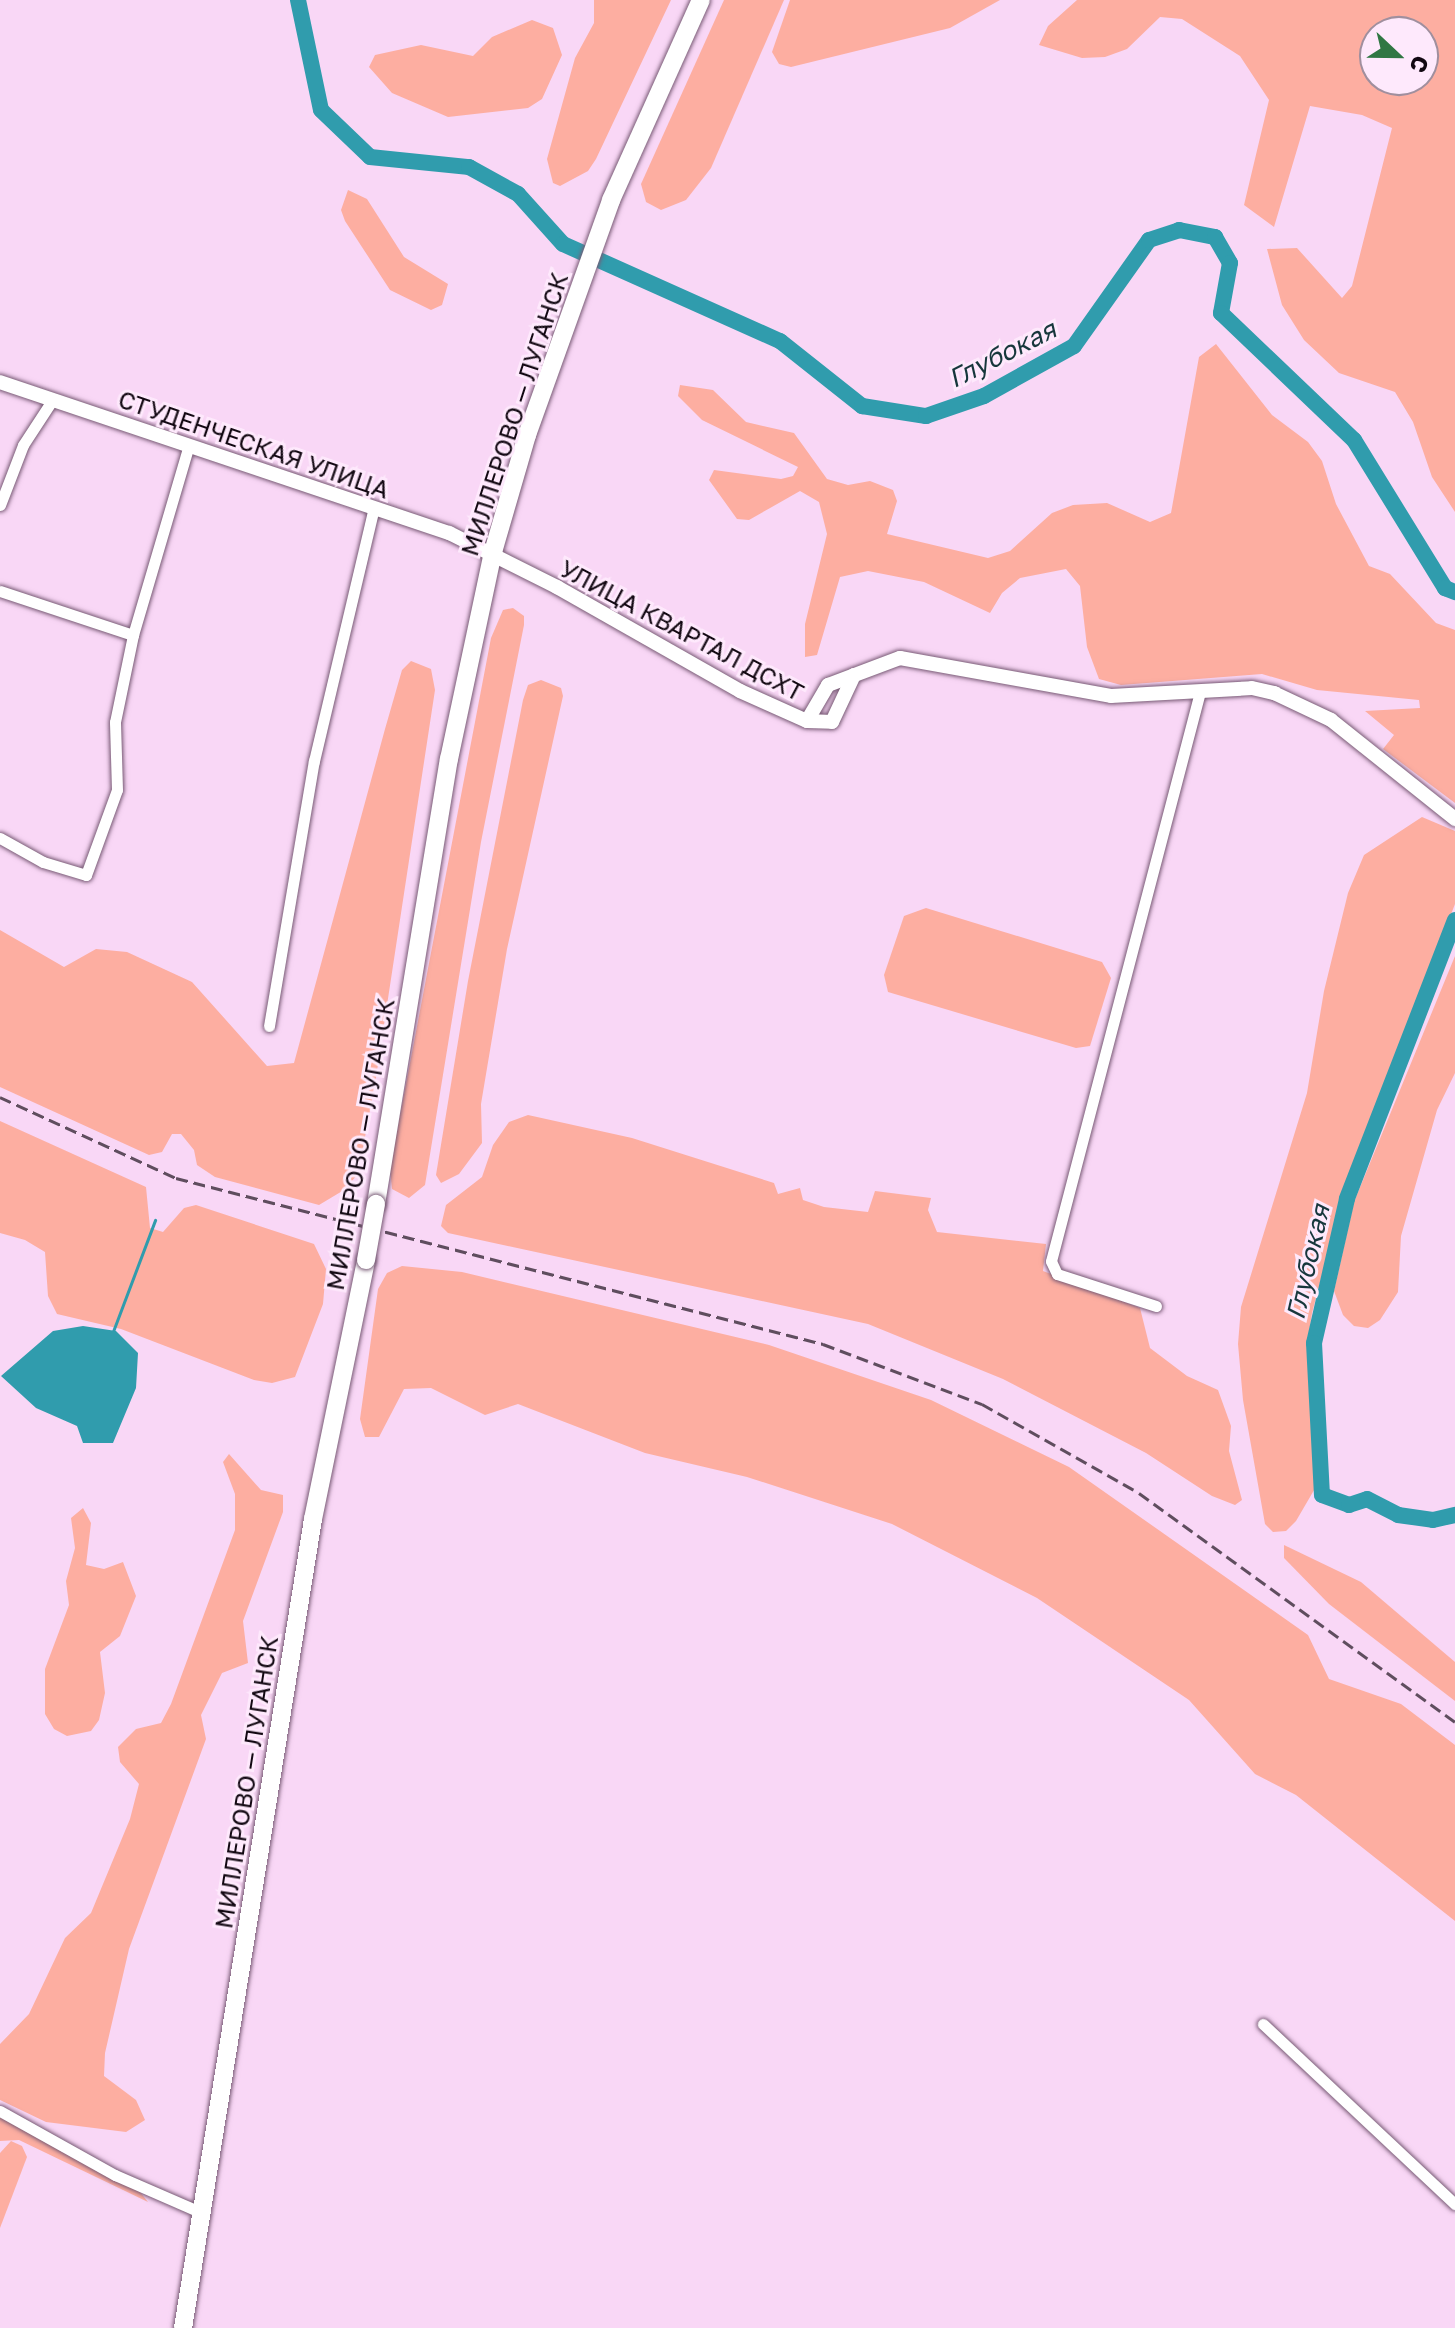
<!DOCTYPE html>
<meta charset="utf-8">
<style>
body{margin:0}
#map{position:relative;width:1455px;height:2328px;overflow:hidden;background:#f9d7f6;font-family:"Golos Text",sans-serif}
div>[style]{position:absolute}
.green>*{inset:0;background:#fdaea1}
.water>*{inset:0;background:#309cad}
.stream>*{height:3px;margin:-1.5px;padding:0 1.5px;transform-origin:1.5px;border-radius:1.5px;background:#309cad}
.river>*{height:16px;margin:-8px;padding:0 8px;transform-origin:8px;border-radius:8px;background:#309cad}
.roads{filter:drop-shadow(0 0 2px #785a75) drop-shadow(0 0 2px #785a75)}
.minor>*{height:11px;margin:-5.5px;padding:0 5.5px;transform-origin:5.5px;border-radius:5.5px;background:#fff}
.tertiary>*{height:14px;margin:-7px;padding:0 7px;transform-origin:7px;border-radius:7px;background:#fff}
.primary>*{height:18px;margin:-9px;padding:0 9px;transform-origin:9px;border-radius:9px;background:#fff}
.rail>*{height:3px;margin-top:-1.5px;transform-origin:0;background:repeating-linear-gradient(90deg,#5f4d5e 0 12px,transparent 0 18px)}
.bridges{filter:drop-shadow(0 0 2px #785a75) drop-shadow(0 0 2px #785a75)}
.primary-bridge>*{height:18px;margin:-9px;padding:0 9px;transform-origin:9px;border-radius:9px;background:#fff}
span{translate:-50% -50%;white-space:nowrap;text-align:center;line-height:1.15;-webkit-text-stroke:6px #fee9fc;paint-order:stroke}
.street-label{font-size:24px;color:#120812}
.water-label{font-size:26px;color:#17373c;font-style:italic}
.north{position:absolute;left:1359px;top:16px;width:80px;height:80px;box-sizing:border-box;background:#fee9fc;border:2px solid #a08f9e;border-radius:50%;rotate:112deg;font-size:22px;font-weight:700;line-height:32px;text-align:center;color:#120812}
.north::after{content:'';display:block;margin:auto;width:28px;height:36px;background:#307743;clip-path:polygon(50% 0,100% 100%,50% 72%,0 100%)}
</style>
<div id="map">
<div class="green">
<i style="clip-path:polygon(594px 0,671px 0,596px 159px,588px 171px,560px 186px,553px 183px,547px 159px,575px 58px,594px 23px)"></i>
<i style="clip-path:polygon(724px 0,784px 0,711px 168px,686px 200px,661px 210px,646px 202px,641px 184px)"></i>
<i style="clip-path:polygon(790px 0,1000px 0,950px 28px,791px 67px,779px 64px,772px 52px)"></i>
<i style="clip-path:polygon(evenodd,1077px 0,1455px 0,1455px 512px,1432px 477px,1413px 422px,1395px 392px,1339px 373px,1304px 340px,1282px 305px,1267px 249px,1297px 248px,1342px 298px,1352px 286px,1392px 128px,1362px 115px,1310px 106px,1274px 227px,1244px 205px,1269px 100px,1240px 56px,1182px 19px,1160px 17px,1127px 49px,1105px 57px,1082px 58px,1039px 45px,1048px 26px,1077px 0,1423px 32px,1423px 80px,1375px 80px,1375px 32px,1423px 32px)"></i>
<i style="clip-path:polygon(532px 20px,553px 28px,562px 55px,542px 99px,528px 108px,448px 117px,392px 93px,369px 67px,375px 55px,421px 45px,473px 56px,492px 37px)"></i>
<i style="clip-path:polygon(348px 190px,367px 199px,404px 257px,448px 284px,442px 305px,431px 310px,390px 290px,345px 221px,341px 210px)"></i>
<i style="clip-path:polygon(1216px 344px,1272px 415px,1308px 442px,1322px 461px,1336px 504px,1369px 566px,1390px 574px,1436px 623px,1455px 630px,1455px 803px,1383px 749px,1394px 735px,1365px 711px,1420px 708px,1419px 700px,1317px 690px,1262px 674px,1121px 685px,1099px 679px,1087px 647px,1080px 586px,1066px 569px,1020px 578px,1002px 593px,990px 613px,924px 582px,868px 571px,840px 577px,817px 655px,805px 657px,805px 624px,827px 534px,819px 502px,800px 491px,749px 520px,737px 519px,709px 480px,714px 470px,781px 479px,793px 476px,798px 467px,702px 420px,678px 396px,680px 385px,713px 390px,746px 422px,794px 433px,827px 479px,848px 485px,870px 481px,893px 490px,897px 501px,887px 534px,988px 558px,1010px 551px,1052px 513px,1073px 505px,1107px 503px,1150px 522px,1171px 513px,1199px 357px)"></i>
<i style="clip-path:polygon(513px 608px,524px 616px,524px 625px,481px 842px,425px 1185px,409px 1198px,392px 1189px,390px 1168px,491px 638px,503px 610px)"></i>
<i style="clip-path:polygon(411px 661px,431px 669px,435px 690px,375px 1084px,358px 1174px,344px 1190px,319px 1205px,215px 1177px,197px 1165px,194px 1150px,181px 1134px,172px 1134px,162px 1152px,149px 1155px,0 1087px,0 930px,64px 967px,96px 949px,127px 952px,192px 982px,267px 1066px,294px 1063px,385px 729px,402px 670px)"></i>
<i style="clip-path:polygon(541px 680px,561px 688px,563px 696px,507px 949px,481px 1104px,482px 1143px,459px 1174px,441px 1183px,436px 1175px,468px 981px,523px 700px,528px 685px)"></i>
<i style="clip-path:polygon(1422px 817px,1455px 831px,1455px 904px,1345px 1188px,1312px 1313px,1307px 1346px,1317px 1485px,1296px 1521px,1286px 1531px,1273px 1532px,1265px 1524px,1243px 1400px,1238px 1344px,1241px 1307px,1307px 1093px,1324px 991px,1348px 893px,1364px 855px)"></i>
<i style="clip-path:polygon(926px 908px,1102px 962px,1111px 978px,1090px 1046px,1076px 1048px,888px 992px,884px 975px,904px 916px)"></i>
<i style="clip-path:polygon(1455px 956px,1455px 1073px,1437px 1110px,1401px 1236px,1398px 1292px,1380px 1320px,1368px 1328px,1354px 1326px,1343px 1315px,1334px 1291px,1354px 1202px)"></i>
<i style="clip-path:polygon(528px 1115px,632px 1138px,774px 1183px,778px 1194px,800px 1188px,803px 1200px,824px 1207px,868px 1212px,875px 1191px,931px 1198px,928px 1210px,937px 1232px,1046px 1244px,1043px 1271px,1140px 1308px,1150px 1348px,1187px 1376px,1218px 1390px,1231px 1426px,1229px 1451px,1242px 1500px,1235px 1505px,1212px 1496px,1146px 1453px,1003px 1379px,868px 1324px,448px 1233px,441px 1226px,446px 1205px,482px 1177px,493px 1145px,509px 1122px)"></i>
<i style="clip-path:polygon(0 1121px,146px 1187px,150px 1228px,163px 1232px,184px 1208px,196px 1205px,314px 1244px,326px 1269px,323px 1304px,295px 1377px,272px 1383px,254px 1380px,121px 1329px,57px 1314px,48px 1296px,45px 1252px,25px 1240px,0 1233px)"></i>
<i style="clip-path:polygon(402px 1266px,462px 1272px,769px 1345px,931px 1400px,1069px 1467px,1308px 1635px,1329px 1679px,1401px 1704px,1455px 1745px,1455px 1921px,1296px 1795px,1255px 1774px,1189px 1700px,1037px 1598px,892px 1524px,747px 1477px,645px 1453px,518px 1404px,485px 1415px,431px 1388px,404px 1389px,379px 1437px,365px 1437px,360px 1419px,378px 1289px,387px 1273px)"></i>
<i style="clip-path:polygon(229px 1454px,261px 1490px,283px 1495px,283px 1512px,243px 1621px,248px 1663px,222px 1673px,201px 1715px,206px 1739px,129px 1949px,105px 2053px,104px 2076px,136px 2100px,145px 2120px,126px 2132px,46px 2122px,0 2100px,0 2044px,29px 2014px,65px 1938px,91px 1913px,130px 1819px,139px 1784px,120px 1762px,118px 1747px,136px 1729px,161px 1723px,171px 1704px,235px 1530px,235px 1494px,223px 1462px)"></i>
<i style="clip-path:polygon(83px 1508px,91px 1523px,86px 1565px,104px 1569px,123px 1562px,136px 1596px,120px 1636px,100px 1652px,105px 1693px,99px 1720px,91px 1731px,67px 1736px,54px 1729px,45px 1714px,45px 1669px,69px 1605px,66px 1581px,75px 1548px,71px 1518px)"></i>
<i style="clip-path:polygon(1284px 1545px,1361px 1582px,1455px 1662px,1455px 1701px,1329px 1604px,1284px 1558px)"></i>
<i style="clip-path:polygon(0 2116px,140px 2192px,148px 2202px,19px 2140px,0 2141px)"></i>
<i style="clip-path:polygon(11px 2141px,22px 2146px,27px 2157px,0 2228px,0 2153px)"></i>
</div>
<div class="water">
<i style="clip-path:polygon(83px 1326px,116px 1331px,138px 1353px,136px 1388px,113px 1443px,83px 1443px,77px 1426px,36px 1408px,1px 1376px,53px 1331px)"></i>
</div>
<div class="stream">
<i style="left:112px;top:1334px;width:122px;rotate:-69.3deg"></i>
</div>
<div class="river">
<i style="left:298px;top:0;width:112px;rotate:78.2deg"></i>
<i style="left:321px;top:110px;width:68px;rotate:43.8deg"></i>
<i style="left:370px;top:157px;width:100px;rotate:5.8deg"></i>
<i style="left:469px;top:167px;width:56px;rotate:28.9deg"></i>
<i style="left:518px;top:194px;width:67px;rotate:48deg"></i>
<i style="left:563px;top:244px;width:238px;rotate:24.1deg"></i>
<i style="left:780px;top:341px;width:105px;rotate:38.4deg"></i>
<i style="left:862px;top:406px;width:65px;rotate:8.9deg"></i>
<i style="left:926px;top:416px;width:61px;rotate:-19deg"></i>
<i style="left:984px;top:396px;width:103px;rotate:-29.1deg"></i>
<i style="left:1074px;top:346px;width:130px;rotate:-54.7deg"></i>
<i style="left:1149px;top:240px;width:32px;rotate:-18deg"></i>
<i style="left:1179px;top:230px;width:37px;rotate:11deg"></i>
<i style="left:1215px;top:237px;width:30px;rotate:60deg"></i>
<i style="left:1230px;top:263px;width:51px;rotate:100.2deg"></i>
<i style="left:1221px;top:313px;width:184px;rotate:43.7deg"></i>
<i style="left:1354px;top:440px;width:174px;rotate:58.4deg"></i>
<i style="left:1445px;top:588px;width:11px;rotate:22deg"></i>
<i style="left:1455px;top:920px;width:299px;rotate:111.2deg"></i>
<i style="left:1347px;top:1199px;width:148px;rotate:102.9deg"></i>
<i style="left:1314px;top:1343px;width:152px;rotate:87deg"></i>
<i style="left:1322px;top:1495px;width:29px;rotate:20deg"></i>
<i style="left:1349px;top:1505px;width:19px;rotate:-18deg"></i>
<i style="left:1367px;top:1499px;width:35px;rotate:27deg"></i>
<i style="left:1398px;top:1515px;width:35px;rotate:8deg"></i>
<i style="left:1433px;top:1520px;width:23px;rotate:-13deg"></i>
</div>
<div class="roads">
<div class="minor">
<i style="left:0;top:505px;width:64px;rotate:-69deg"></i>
<i style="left:23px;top:445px;width:55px;rotate:-56.9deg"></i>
<i style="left:0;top:591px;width:140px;rotate:18.3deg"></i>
<i style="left:0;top:838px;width:49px;rotate:29.2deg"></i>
<i style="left:43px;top:862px;width:45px;rotate:16.8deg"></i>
<i style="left:86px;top:875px;width:90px;rotate:-70deg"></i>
<i style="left:117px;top:790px;width:68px;rotate:-91.7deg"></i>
<i style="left:115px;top:722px;width:89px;rotate:-78.3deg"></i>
<i style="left:133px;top:635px;width:198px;rotate:-73.6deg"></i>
<i style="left:269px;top:1026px;width:269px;rotate:-80.4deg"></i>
<i style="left:314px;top:761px;width:260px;rotate:-76.7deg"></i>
<i style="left:1156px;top:1306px;width:104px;rotate:-162.1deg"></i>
<i style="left:1057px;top:1274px;width:14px;rotate:-115deg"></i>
<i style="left:1051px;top:1261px;width:588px;rotate:-75.33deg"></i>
<i style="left:1263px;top:2024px;width:263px;rotate:43.2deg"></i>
<i style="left:0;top:2111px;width:132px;rotate:29.1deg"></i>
<i style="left:115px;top:2175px;width:93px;rotate:23.5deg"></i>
</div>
<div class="tertiary">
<i style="left:0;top:382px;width:474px;rotate:18.6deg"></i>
<i style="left:449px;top:533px;width:121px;rotate:26.6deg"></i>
<i style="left:557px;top:587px;width:210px;rotate:29.6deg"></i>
<i style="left:740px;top:691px;width:73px;rotate:24.1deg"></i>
<i style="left:807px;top:721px;width:25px;rotate:2deg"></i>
<i style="left:832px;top:722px;width:52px;rotate:-64.9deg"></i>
<i style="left:807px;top:721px;width:42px;rotate:-59.7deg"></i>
<i style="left:828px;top:685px;width:77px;rotate:-20.6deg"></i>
<i style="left:900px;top:658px;width:214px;rotate:10.2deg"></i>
<i style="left:1111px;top:696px;width:141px;rotate:-3.2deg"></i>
<i style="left:1252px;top:688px;width:23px;rotate:13deg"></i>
<i style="left:1274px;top:693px;width:63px;rotate:25.3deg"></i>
<i style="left:1331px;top:720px;width:159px;rotate:38.6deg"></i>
</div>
<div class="primary">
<i style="left:376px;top:1204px;width:451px;rotate:-80.7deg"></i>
<i style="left:449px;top:759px;width:212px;rotate:-78deg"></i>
<i style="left:493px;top:552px;width:122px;rotate:-73.8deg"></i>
<i style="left:527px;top:435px;width:250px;rotate:-70.3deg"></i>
<i style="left:611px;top:200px;width:219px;rotate:-65.8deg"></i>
<i style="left:183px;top:2328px;width:819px;rotate:-80.87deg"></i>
<i style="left:313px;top:1519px;width:264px;rotate:-78.4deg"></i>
</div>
</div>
<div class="rail">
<i style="left:0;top:1097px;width:194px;rotate:24.7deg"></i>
<i style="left:176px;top:1178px;width:668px;rotate:14.39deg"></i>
<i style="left:823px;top:1344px;width:170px;rotate:20.7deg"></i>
<i style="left:982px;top:1404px;width:180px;rotate:29.5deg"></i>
<i style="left:1139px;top:1493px;width:390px;rotate:35.9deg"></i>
</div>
<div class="bridges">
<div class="primary-bridge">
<i style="left:366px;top:1260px;width:57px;rotate:-79.9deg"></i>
</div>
</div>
<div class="street-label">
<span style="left:514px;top:414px;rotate:-72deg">МИЛЛЕРОВО — ЛУГАНСК</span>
<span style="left:254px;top:444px;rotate:19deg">СТУДЕНЧЕСКАЯ УЛИЦА</span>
<span style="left:682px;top:630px;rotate:28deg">УЛИЦА КВАРТАЛ ДСХТ</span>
<span style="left:360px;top:1144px;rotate:-80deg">МИЛЛЕРОВО — ЛУГАНСК</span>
<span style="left:246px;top:1782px;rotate:-81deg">МИЛЛЕРОВО — ЛУГАНСК</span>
</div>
<div class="water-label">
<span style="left:1002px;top:354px;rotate:-27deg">Глубокая</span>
<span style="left:1308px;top:1262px;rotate:-77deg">Глубокая</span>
</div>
<div class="north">С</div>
</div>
